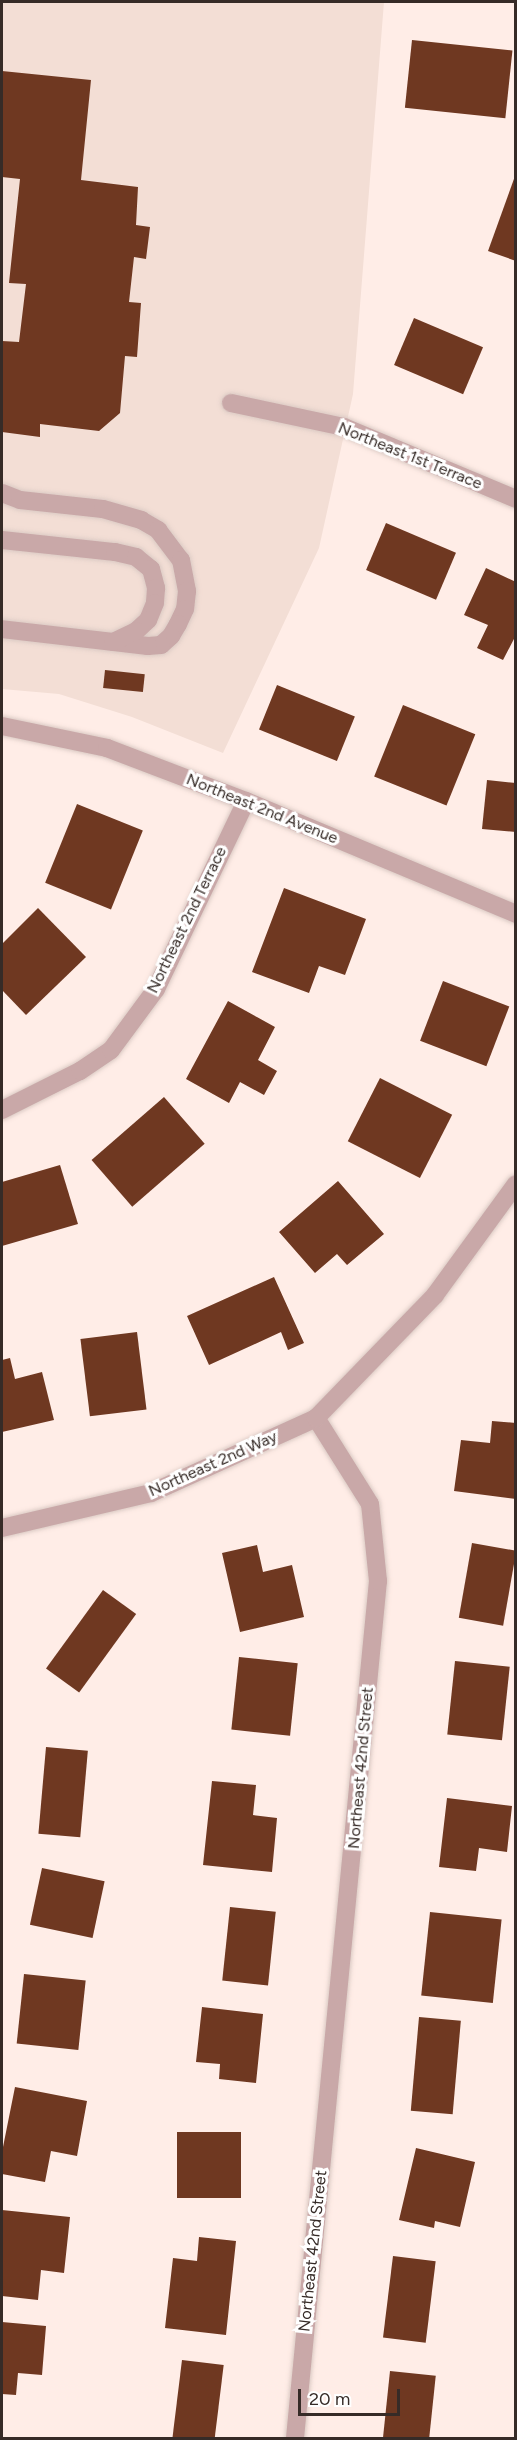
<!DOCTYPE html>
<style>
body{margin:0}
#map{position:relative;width:517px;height:2440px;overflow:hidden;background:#ffede7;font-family:Figtree,sans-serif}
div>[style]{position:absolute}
.built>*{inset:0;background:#f3ded5}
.building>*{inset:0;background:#6f3821;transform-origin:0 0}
.roads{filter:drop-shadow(0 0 2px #dbcac4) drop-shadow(0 0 2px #dbcac4)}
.minor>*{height:18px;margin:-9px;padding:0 9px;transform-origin:9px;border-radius:9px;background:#c9a8a8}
span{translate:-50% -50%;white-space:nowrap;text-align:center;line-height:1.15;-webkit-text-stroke:6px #fff;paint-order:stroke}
.street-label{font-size:16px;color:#362b27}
.frame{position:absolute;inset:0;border:3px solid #362b27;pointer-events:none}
.scale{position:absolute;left:298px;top:2389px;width:102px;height:27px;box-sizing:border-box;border:3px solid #362b27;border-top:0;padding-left:8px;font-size:18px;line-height:21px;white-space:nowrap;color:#362b27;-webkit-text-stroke:4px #fff;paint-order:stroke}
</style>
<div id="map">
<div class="built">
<i style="clip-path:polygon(2px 2px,384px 2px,353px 394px,319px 548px,223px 753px,132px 717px,59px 694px,2px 689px)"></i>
</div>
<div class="building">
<i style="left:412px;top:40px;width:101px;height:68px;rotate:6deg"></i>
<i style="clip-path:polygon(2px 71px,91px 80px,81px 180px,138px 187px,136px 225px,150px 227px,146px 259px,134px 257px,129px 302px,141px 303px,137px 357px,125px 356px,120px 413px,99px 431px,40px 424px,40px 437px,2px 432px,2px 341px,19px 342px,26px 284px,9px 283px,20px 179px,2px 177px)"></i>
<i style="clip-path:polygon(515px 176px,516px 176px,516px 261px,488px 251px)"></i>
<i style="left:414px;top:318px;width:75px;height:51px;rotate:23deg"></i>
<i style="left:386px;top:523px;width:76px;height:51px;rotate:23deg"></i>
<i style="clip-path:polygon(486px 568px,516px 582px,516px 635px,503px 660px,477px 648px,488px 625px,464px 615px)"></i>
<i style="left:105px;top:670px;width:40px;height:18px;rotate:6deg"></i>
<i style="left:277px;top:685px;width:84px;height:48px;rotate:22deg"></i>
<i style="left:403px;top:705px;width:78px;height:77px;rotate:22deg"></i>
<i style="clip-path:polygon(487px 780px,516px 783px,516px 832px,482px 829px)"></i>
<i style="left:77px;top:804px;width:71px;height:85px;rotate:22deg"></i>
<i style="clip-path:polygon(284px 888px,366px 919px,345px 975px,319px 966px,309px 993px,252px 972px)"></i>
<i style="clip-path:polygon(38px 908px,86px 957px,26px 1015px,2px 990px,2px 944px)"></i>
<i style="left:443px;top:981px;width:71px;height:64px;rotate:21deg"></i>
<i style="clip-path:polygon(228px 1001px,275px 1027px,258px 1060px,277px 1071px,264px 1095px,240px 1082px,229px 1103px,186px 1079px)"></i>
<i style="left:380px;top:1078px;width:81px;height:71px;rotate:27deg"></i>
<i style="left:164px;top:1097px;width:62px;height:96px;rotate:49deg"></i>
<i style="clip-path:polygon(60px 1165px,78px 1224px,2px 1246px,2px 1182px)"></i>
<i style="clip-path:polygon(338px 1181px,384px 1234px,347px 1265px,337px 1254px,315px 1273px,279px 1232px)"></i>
<i style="clip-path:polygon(274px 1277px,304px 1343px,288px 1350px,281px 1332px,209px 1365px,187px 1316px)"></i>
<i style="left:137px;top:1332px;width:78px;height:57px;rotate:83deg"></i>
<i style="clip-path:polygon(10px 1358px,15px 1379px,42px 1372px,54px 1420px,2px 1432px,2px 1360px)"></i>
<i style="clip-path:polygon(492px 1421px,516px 1423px,516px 1499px,454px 1491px,461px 1440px,490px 1443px)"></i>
<i style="left:472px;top:1543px;width:45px;height:76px;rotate:10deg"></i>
<i style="clip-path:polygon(257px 1545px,263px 1572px,292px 1565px,304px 1617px,240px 1632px,222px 1553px)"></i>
<i style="left:103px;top:1590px;width:41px;height:97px;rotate:36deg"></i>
<i style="left:239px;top:1657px;width:59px;height:73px;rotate:6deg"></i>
<i style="left:455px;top:1661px;width:55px;height:74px;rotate:6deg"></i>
<i style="left:46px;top:1747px;width:42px;height:87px;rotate:5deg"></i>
<i style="clip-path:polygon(212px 1781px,256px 1785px,253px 1815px,277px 1818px,272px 1872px,203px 1865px)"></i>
<i style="clip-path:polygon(447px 1798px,512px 1806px,507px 1852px,479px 1848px,476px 1871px,439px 1867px)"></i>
<i style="left:42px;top:1868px;width:64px;height:58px;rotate:12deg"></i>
<i style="left:230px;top:1907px;width:46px;height:74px;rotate:6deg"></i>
<i style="left:430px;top:1912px;width:72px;height:84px;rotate:6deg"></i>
<i style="left:24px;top:1974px;width:62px;height:70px;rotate:6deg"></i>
<i style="clip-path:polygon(202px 2007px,263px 2014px,256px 2083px,219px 2079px,220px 2064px,196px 2062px)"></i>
<i style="left:419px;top:2017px;width:42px;height:94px;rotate:5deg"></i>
<i style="clip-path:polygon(15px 2087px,87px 2101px,77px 2156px,51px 2151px,45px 2182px,2px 2174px,2px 2152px)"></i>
<i style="left:241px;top:2132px;width:66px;height:64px;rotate:90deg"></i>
<i style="clip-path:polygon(416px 2148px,475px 2162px,460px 2227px,435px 2221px,434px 2228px,399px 2220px)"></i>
<i style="clip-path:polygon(2px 2210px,70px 2217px,64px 2273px,41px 2270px,38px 2300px,2px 2296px)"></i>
<i style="clip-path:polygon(199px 2237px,236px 2241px,226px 2335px,165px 2328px,173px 2258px,197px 2261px)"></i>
<i style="left:393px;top:2256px;width:43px;height:82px;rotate:7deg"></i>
<i style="clip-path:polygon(2px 2322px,46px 2326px,42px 2375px,18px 2373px,16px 2395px,2px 2394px)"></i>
<i style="left:182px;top:2360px;width:42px;height:78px;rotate:7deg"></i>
<i style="left:390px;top:2371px;width:46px;height:67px;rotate:6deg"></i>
</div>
<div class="roads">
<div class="minor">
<i style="left:231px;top:403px;width:116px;rotate:12deg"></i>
<i style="left:344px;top:427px;width:186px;rotate:22.7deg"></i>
<i style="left:2px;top:493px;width:19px;rotate:21deg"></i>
<i style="left:20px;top:500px;width:83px;rotate:6.2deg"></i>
<i style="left:103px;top:509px;width:40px;rotate:16deg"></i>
<i style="left:141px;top:520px;width:20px;rotate:30deg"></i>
<i style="left:158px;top:530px;width:38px;rotate:53deg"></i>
<i style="left:181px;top:560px;width:32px;rotate:79deg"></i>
<i style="left:187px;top:591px;width:18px;rotate:96deg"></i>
<i style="left:185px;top:609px;width:17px;rotate:115deg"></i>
<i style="left:178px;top:624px;width:14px;rotate:120deg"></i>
<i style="left:171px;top:636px;width:13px;rotate:138deg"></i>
<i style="left:161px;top:645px;width:13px;rotate:176deg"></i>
<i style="left:148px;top:646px;width:147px;rotate:-173.4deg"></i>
<i style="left:2px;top:540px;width:114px;rotate:6.1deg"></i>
<i style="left:115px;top:552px;width:22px;rotate:13deg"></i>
<i style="left:136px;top:557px;width:19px;rotate:39deg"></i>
<i style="left:151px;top:569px;width:20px;rotate:75deg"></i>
<i style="left:156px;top:588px;width:15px;rotate:94deg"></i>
<i style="left:155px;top:603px;width:18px;rotate:112deg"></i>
<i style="left:148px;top:620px;width:16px;rotate:137deg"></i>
<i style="left:136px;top:631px;width:25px;rotate:154deg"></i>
<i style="left:2px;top:726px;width:107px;rotate:11.8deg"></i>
<i style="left:107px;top:748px;width:149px;rotate:20.9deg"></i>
<i style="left:246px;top:801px;width:293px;rotate:22.7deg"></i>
<i style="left:2px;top:1110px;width:87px;rotate:-26.6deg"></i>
<i style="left:80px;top:1071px;width:37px;rotate:-34deg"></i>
<i style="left:111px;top:1050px;width:76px;rotate:-53.6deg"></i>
<i style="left:156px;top:989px;width:208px;rotate:-64.4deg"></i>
<i style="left:2px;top:1528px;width:153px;rotate:-13.2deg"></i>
<i style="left:151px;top:1493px;width:181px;rotate:-24.4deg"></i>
<i style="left:295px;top:2438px;width:861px;rotate:-84.47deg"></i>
<i style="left:378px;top:1581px;width:77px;rotate:-95.9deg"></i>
<i style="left:370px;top:1504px;width:102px;rotate:-122.1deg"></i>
<i style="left:316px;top:1418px;width:171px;rotate:-45.9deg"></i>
<i style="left:435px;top:1295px;width:137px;rotate:-53.9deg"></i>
</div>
</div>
<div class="street-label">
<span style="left:410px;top:456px;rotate:22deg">Northeast 1st Terrace</span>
<span style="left:262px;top:809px;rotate:22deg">Northeast 2nd Avenue</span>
<span style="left:187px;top:920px;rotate:-64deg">Northeast 2nd Terrace</span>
<span style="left:213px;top:1464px;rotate:-24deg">Northeast 2nd Way</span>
<span style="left:361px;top:1768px;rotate:-85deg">Northeast 42nd Street</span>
<span style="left:313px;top:2251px;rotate:-84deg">Northeast 42nd Street</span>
</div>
<div class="frame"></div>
<div class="scale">20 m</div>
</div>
